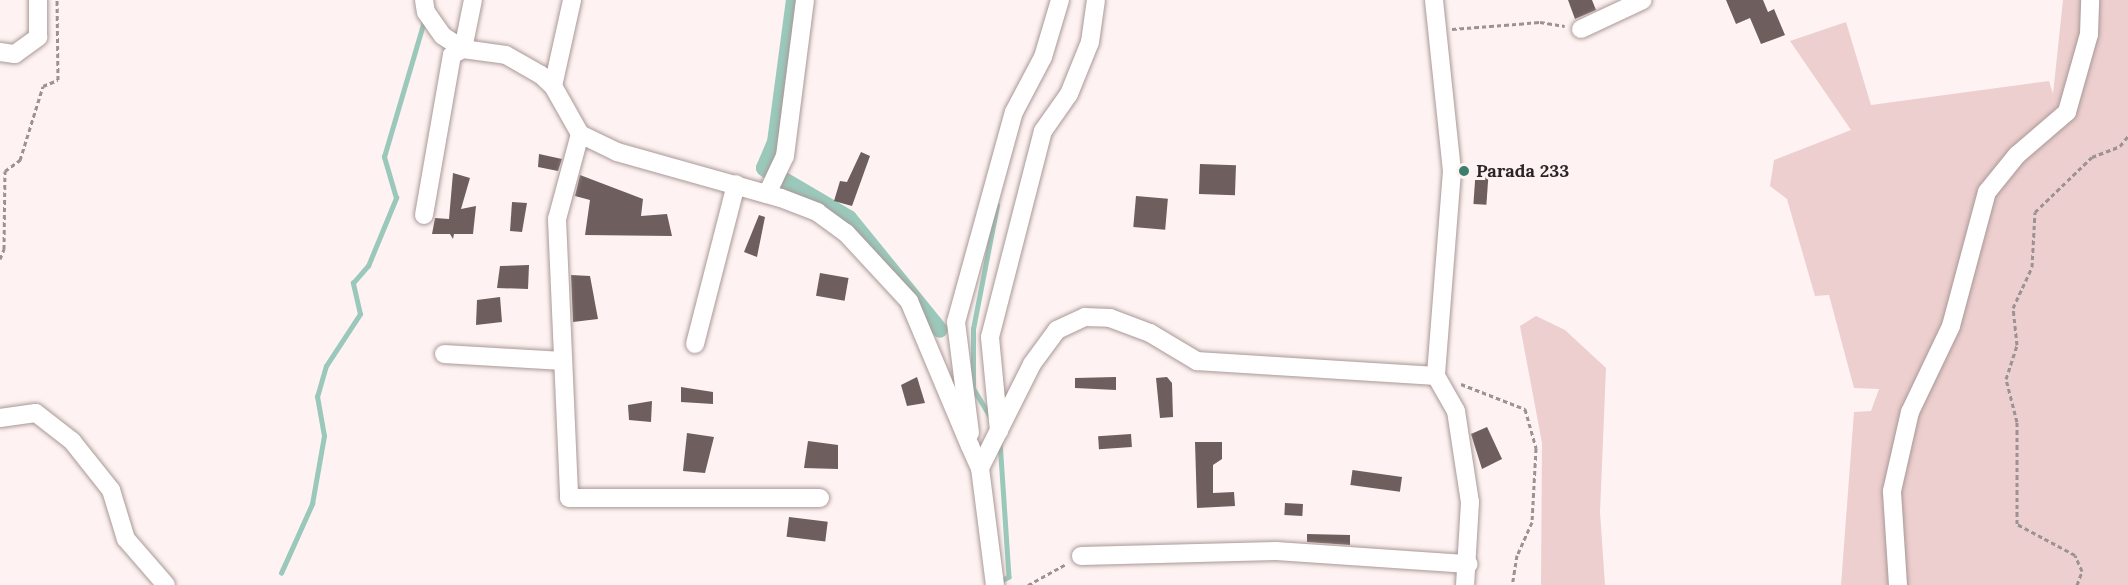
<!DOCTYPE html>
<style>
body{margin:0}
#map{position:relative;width:2128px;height:585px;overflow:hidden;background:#fef3f2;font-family:Lora,serif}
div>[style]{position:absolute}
.green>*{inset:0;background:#eccfce}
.stream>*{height:4.5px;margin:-2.25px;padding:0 2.25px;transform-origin:2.25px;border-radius:2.25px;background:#9ac8ba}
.canal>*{height:16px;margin:-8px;padding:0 8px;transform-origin:8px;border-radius:8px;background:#9ac8ba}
.building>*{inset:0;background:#6e5e5d;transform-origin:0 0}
.path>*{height:3px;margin-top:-1.5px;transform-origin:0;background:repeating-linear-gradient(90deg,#9b9292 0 4.5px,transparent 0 7.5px)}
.roads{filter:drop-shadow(0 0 2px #a99897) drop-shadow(0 0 2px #a99897)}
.minor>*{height:18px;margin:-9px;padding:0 9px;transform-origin:9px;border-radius:9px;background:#fff}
.dots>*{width:16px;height:16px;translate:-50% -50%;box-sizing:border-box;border:3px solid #fef3f2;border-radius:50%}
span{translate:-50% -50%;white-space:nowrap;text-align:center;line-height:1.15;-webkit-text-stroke:6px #fef3f2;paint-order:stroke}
.poi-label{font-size:18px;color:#2c2525;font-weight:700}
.left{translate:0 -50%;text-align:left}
</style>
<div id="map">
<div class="green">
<i style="clip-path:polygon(2063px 0,2128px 0,2128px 585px,1841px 585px,1854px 412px,1871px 411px,1879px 389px,1854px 388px,1829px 295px,1815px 296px,1787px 199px,1770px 186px,1774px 160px,1851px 130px,1790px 41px,1846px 22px,1871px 105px,2049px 81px,2053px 94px)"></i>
<i style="clip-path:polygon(1536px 316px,1565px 330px,1606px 368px,1600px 512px,1605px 585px,1541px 585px,1542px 443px,1520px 326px)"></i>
</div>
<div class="stream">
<i style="left:990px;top:417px;width:33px;rotate:-121deg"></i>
<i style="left:973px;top:389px;width:60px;rotate:-90deg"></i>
<i style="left:973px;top:329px;width:126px;rotate:-79deg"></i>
<i style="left:1000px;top:441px;width:136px;rotate:86.2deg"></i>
<i style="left:1009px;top:577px;width:10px;rotate:151deg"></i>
<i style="left:281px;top:573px;width:76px;rotate:-65.8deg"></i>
<i style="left:312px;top:504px;width:69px;rotate:-80deg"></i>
<i style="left:324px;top:436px;width:40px;rotate:-100deg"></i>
<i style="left:317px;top:397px;width:32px;rotate:-74deg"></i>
<i style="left:326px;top:366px;width:62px;rotate:-56.8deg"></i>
<i style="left:360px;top:314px;width:32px;rotate:-103deg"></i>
<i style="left:353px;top:283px;width:23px;rotate:-49deg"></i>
<i style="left:368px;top:266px;width:74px;rotate:-67.6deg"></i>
<i style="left:396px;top:198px;width:43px;rotate:-106.3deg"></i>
<i style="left:384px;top:157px;width:145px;rotate:-73.6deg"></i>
</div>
<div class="canal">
<i style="left:768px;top:171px;width:5px;rotate:-143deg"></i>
<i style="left:764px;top:168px;width:28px;rotate:-67deg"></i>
<i style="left:775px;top:142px;width:143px;rotate:-82.4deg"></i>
<i style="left:784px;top:180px;width:75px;rotate:30.3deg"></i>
<i style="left:849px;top:218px;width:144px;rotate:50.9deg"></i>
</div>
<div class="building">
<i style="clip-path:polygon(1568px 0,1592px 0,1596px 10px,1575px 19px)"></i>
<i style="clip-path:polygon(1726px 0,1763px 0,1768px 12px,1774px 9px,1785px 35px,1761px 44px,1750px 18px,1736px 24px)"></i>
<i style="clip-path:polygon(861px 152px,870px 156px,852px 206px,834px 201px,840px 181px,847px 182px)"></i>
<i style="clip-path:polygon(539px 154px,562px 159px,558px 171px,538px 167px)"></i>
<i style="left:1200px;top:164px;width:36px;height:30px;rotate:2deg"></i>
<i style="left:1476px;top:167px;width:13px;height:37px;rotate:4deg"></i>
<i style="clip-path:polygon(453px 173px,470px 178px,461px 209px,476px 206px,473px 234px,454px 234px,453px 239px,450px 234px,432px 234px,435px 218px,449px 219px)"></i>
<i style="clip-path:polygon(580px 175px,643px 199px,641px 216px,667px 214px,672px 236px,585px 235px,590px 200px,575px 196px)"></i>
<i style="left:1136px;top:196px;width:32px;height:31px;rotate:5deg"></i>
<i style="clip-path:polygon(512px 202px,527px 203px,522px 232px,510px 231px)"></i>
<i style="clip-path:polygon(759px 215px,765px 217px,757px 257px,744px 252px)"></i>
<i style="clip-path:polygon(529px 265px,528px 289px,497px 288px,500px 266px)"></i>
<i style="left:820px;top:273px;width:29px;height:23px;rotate:10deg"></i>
<i style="clip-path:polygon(571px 275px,590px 276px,598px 319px,573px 322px)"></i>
<i style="clip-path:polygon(500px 297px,502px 322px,476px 325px,477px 300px)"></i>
<i style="clip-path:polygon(917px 377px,925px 403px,907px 406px,901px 385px)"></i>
<i style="clip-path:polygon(1116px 377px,1116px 390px,1075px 388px,1075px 378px)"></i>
<i style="clip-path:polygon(1167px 377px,1172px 383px,1173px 417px,1160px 418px,1156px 378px)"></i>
<i style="clip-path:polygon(681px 387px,713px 392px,713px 404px,681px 402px)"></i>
<i style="clip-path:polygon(652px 401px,651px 422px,629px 420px,628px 405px)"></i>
<i style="clip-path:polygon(1487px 427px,1502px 459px,1482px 469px,1471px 434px)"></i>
<i style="clip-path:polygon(687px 433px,714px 437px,705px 473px,683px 471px)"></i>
<i style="left:1131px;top:434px;width:13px;height:33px;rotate:86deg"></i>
<i style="clip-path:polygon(808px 441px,838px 445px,838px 469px,804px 468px)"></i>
<i style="clip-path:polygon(1195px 442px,1222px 442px,1222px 459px,1213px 465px,1213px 493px,1234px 492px,1235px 506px,1197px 508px)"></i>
<i style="left:1402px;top:477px;width:15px;height:50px;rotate:98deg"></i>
<i style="left:1285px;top:503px;width:18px;height:12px;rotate:3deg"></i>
<i style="left:789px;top:517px;width:39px;height:20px;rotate:7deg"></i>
<i style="clip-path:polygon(1307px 534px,1350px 535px,1350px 545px,1307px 542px)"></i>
</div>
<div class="path">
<i style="left:1452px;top:29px;width:88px;rotate:-4.5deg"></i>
<i style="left:1540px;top:22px;width:25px;rotate:9deg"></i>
<i style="left:0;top:259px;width:11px;rotate:-68deg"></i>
<i style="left:4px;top:249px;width:78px;rotate:-89.3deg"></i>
<i style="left:5px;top:171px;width:19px;rotate:-36deg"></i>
<i style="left:20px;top:160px;width:77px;rotate:-72.7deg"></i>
<i style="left:43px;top:86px;width:16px;rotate:-22deg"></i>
<i style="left:58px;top:80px;width:80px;rotate:-90.7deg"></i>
<i style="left:1461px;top:384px;width:69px;rotate:21.3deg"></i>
<i style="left:1525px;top:409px;width:41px;rotate:74.2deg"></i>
<i style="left:1536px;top:448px;width:74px;rotate:93.1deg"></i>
<i style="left:1532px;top:522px;width:36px;rotate:114deg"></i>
<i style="left:1517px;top:555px;width:30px;rotate:99deg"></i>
<i style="left:1028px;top:585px;width:43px;rotate:-28.9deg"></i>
<i style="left:2077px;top:585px;width:15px;rotate:-70deg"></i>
<i style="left:2082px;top:571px;width:17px;rotate:-114deg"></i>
<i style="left:2075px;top:555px;width:66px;rotate:-151.9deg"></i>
<i style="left:2017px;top:524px;width:102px;rotate:-90deg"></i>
<i style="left:2017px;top:422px;width:44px;rotate:-104.3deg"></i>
<i style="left:2006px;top:379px;width:36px;rotate:-72deg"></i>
<i style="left:2017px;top:345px;width:37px;rotate:-96deg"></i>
<i style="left:2013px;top:308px;width:45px;rotate:-65.1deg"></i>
<i style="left:2032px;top:267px;width:55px;rotate:-86.9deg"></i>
<i style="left:2035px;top:212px;width:79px;rotate:-44deg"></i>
<i style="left:2092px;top:157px;width:30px;rotate:-21deg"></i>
<i style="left:2120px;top:146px;width:13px;rotate:-51deg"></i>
</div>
<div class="roads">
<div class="minor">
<i style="left:424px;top:0;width:12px;rotate:81deg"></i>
<i style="left:426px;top:12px;width:29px;rotate:55deg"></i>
<i style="left:443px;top:36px;width:24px;rotate:33deg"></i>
<i style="left:463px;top:49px;width:43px;rotate:7.9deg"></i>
<i style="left:506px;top:55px;width:40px;rotate:29.7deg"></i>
<i style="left:541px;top:75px;width:16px;rotate:43deg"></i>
<i style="left:553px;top:86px;width:55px;rotate:60.6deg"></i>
<i style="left:580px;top:134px;width:41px;rotate:25.9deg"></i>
<i style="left:617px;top:152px;width:170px;rotate:15.7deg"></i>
<i style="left:781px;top:198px;width:39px;rotate:21deg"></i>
<i style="left:817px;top:212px;width:36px;rotate:36deg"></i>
<i style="left:846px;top:233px;width:93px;rotate:47.2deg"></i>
<i style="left:909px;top:301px;width:157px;rotate:67.2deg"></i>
<i style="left:970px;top:446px;width:24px;rotate:66deg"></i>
<i style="left:980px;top:468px;width:118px;rotate:82.7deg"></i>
<i style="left:1434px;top:0;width:172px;rotate:84deg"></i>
<i style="left:1452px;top:171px;width:206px;rotate:94.5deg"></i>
<i style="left:1436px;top:376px;width:40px;rotate:60.3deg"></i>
<i style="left:1456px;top:411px;width:92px;rotate:81.3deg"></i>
<i style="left:1470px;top:502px;width:83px;rotate:93.4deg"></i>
<i style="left:1581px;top:29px;width:68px;rotate:-25.1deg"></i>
<i style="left:0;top:52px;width:15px;rotate:8deg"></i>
<i style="left:15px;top:54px;width:29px;rotate:-36deg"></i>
<i style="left:38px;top:37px;width:37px;rotate:-90deg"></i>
<i style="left:553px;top:86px;width:88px;rotate:-77.5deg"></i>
<i style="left:580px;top:134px;width:88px;rotate:105.1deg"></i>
<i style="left:557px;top:219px;width:279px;rotate:87.5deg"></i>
<i style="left:569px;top:498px;width:251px"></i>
<i style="left:767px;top:194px;width:42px;rotate:-64.7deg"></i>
<i style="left:785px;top:156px;width:157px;rotate:-82.7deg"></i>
<i style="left:424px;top:215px;width:162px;rotate:-80.1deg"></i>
<i style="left:452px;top:55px;width:13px;rotate:-29deg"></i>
<i style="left:463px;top:49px;width:50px;rotate:-78.5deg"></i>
<i style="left:695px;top:344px;width:165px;rotate:-75.6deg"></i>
<i style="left:444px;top:354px;width:119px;rotate:3.4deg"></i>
<i style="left:0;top:418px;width:36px;rotate:-8deg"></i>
<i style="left:36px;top:413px;width:46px;rotate:37.9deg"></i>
<i style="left:72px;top:441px;width:63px;rotate:51.5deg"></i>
<i style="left:111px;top:490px;width:51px;rotate:73deg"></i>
<i style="left:126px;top:539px;width:61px;rotate:49deg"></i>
<i style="left:999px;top:431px;width:94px;rotate:-95.5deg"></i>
<i style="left:990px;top:337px;width:213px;rotate:-75.6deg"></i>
<i style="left:1043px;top:131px;width:45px;rotate:-54.9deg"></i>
<i style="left:1069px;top:94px;width:56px;rotate:-68deg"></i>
<i style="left:1090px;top:42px;width:42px;rotate:-81.9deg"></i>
<i style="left:970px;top:433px;width:112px;rotate:-97.2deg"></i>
<i style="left:956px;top:322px;width:218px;rotate:-74.6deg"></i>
<i style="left:1014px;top:112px;width:62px;rotate:-62.2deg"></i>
<i style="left:1043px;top:57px;width:59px;rotate:-73.4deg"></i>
<i style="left:980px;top:468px;width:116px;rotate:-63.4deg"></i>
<i style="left:1032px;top:364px;width:42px;rotate:-53.7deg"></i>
<i style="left:1057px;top:330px;width:31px;rotate:-25deg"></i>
<i style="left:1085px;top:317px;width:25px;rotate:2deg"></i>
<i style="left:1110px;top:318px;width:43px;rotate:20.6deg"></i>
<i style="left:1150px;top:333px;width:55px;rotate:30.8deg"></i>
<i style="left:1197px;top:361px;width:239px;rotate:3.6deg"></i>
<i style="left:1081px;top:556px;width:195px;rotate:-1.5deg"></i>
<i style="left:1276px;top:551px;width:193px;rotate:3.9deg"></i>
<i style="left:1898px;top:585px;width:94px;rotate:-93.7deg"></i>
<i style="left:1892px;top:491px;width:81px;rotate:-77.2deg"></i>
<i style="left:1910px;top:412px;width:95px;rotate:-64.5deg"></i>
<i style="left:1951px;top:326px;width:139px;rotate:-75deg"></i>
<i style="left:1987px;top:192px;width:48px;rotate:-51deg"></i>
<i style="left:2017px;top:155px;width:66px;rotate:-40.7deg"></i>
<i style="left:2067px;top:112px;width:81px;rotate:-74.2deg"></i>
<i style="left:2089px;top:34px;width:34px;rotate:-88deg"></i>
</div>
</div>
<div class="dots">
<i style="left:1464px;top:171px;background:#3c7d6d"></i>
</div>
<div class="poi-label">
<span class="left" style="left:1476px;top:171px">Parada 233</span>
</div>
</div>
